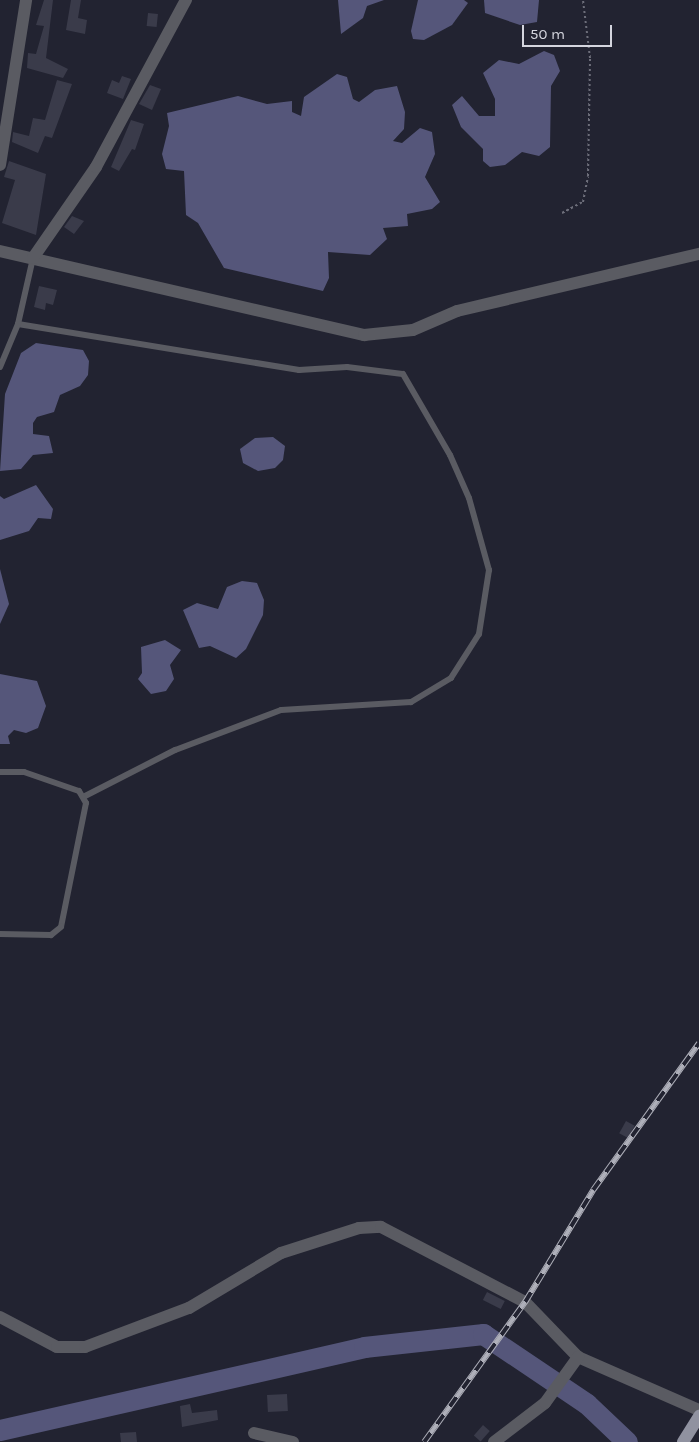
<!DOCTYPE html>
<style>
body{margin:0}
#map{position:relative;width:699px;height:1442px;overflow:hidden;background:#222331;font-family:Karla,sans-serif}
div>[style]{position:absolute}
.water>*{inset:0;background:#55567a}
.river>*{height:21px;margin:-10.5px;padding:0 10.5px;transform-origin:10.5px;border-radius:10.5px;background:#55567a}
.building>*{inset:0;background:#3a3b4a;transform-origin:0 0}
.path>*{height:2px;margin-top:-1px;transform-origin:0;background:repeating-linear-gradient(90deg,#6d6e7a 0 2.5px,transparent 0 5px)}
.lane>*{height:6px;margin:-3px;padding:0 3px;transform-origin:3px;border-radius:3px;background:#5a5b62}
.street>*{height:12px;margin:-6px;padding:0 6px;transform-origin:6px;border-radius:6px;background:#5a5b62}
.primary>*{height:12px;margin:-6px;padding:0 6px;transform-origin:6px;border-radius:6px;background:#9092a0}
.rail>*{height:5.5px;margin-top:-2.75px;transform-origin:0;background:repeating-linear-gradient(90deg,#222331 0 11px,#aeafb9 0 22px);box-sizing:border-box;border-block:1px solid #aeafb9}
span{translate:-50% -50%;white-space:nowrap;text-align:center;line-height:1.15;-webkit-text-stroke:4px #222331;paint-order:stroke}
.scale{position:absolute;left:522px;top:25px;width:90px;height:22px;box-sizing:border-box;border:2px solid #d4d5de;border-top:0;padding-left:6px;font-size:15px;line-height:18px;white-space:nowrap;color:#d4d5de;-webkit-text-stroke:4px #222331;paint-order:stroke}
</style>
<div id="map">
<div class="water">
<i style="clip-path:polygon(338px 0,384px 0,367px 6px,363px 18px,341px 34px)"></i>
<i style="clip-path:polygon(418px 0,464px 0,468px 3px,452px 25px,424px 40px,413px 39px,411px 31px)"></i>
<i style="clip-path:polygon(484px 0,539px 0,537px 22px,520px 25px,485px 13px)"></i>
<i style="clip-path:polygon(544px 51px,554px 55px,560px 71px,551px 86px,550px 147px,539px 156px,522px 152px,505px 165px,490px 167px,483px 161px,483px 149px,461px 127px,452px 105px,462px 96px,479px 116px,495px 116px,495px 99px,483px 73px,499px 60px,519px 64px)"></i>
<i style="clip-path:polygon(337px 74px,347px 77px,353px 99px,359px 102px,375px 90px,397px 86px,405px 112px,404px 129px,393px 141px,402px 143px,420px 128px,432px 132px,435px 154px,425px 177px,440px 202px,432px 209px,407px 214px,408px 226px,383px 228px,387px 239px,370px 255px,328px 252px,329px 278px,323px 291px,224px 268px,198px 223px,186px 215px,184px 171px,166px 169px,162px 154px,169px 126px,167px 113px,238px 96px,267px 104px,292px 101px,292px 112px,301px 116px,304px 97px)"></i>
<i style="clip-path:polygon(36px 343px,83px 350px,89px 361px,88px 375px,80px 386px,60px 395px,54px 412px,37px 417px,33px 423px,33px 434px,49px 436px,53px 453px,33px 455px,21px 469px,0 471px,5px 394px,21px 353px)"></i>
<i style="clip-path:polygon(273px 437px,285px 446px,283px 460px,275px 468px,258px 471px,243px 463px,240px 449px,255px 438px)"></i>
<i style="clip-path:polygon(36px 485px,53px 509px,51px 519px,38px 518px,29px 531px,0 540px,0 496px,4px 499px)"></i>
<i style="clip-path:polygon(0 569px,9px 604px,0 624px)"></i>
<i style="clip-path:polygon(242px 581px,257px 583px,264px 600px,263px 615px,246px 649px,236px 658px,210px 646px,199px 648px,183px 610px,197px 603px,218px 609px,227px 587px)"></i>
<i style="clip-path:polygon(165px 640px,181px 650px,170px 665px,174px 679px,166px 691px,151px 694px,138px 679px,142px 673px,141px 647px)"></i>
<i style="clip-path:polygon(0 674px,37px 681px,46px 706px,38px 728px,26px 733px,14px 730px,8px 736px,10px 744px,0 744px)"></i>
</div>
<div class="river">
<i style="left:0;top:1430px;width:373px;rotate:-12.8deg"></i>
<i style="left:364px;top:1347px;width:120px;rotate:-6.2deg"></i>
<i style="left:483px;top:1334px;width:125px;rotate:33.9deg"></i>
<i style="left:587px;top:1404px;width:55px;rotate:43.5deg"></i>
</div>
<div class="building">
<i style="clip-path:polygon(44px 0,53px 0,46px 58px,68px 69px,63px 78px,27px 68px,28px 53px,36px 54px,44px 26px,36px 25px)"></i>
<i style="clip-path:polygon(71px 0,81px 0,78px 18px,87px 20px,85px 34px,66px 30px)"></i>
<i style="left:148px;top:13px;width:10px;height:13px;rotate:6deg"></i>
<i style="clip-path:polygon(122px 76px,131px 79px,123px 99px,107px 93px,112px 80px,119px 83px)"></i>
<i style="clip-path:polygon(57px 80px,72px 84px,52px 138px,45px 136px,38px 153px,12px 142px,13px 132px,29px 136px,33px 118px,45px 120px)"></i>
<i style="clip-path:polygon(150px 85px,161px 89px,152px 110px,139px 104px)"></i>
<i style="clip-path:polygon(131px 120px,144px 124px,135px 150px,132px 149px,119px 171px,111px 167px)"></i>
<i style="clip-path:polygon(9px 161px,46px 174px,36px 235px,2px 223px,15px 180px,4px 177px)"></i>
<i style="clip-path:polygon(72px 216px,84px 221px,74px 234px,64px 227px)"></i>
<i style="clip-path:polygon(39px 286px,57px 290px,53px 305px,46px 303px,45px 310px,34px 307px)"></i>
<i style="left:626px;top:1121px;width:10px;height:14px;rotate:29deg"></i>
<i style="left:487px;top:1292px;width:20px;height:9px;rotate:27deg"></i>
<i style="left:287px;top:1394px;width:17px;height:20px;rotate:87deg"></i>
<i style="clip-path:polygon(190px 1404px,192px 1413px,217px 1410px,218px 1420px,182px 1427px,180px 1406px)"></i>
<i style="left:483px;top:1425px;width:9px;height:14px;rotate:41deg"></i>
<i style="clip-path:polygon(136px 1432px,137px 1442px,121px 1442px,120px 1433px)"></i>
</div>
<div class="path">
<i style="left:562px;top:213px;width:24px;rotate:-28deg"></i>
<i style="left:583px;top:202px;width:26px;rotate:-79deg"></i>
<i style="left:588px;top:176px;width:118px;rotate:-89deg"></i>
<i style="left:590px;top:58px;width:58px;rotate:-96.9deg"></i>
</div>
<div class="lane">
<i style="left:18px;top:324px;width:285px;rotate:9.3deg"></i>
<i style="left:299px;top:370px;width:48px;rotate:-3.6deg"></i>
<i style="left:347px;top:367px;width:56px;rotate:7.1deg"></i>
<i style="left:403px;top:374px;width:94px;rotate:59.9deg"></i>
<i style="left:450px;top:455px;width:47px;rotate:66.2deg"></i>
<i style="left:469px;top:498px;width:75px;rotate:74.5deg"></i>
<i style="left:489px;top:570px;width:65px;rotate:98.9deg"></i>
<i style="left:479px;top:634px;width:52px;rotate:122.5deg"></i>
<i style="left:451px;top:678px;width:47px;rotate:149deg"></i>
<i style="left:411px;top:702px;width:130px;rotate:176.5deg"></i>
<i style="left:281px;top:710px;width:113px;rotate:159.3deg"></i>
<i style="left:175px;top:750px;width:101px;rotate:152.9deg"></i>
<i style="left:0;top:367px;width:47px;rotate:-67.3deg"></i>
<i style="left:18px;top:324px;width:68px;rotate:-77.2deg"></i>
<i style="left:0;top:772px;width:24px"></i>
<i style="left:24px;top:772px;width:58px;rotate:19.1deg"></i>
<i style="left:79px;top:791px;width:14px;rotate:60deg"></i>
<i style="left:86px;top:803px;width:126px;rotate:101.4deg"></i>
<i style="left:61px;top:927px;width:13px;rotate:141deg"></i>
<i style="left:51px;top:935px;width:51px;rotate:-178.9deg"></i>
</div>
<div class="street">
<i style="left:0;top:165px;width:167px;rotate:-81deg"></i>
<i style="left:0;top:251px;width:374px;rotate:13deg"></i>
<i style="left:364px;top:335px;width:49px;rotate:-5.8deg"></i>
<i style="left:413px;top:330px;width:48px;rotate:-23.4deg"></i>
<i style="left:457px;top:311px;width:249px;rotate:-13.3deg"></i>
<i style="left:33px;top:258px;width:111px;rotate:-55.3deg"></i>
<i style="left:96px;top:167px;width:190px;rotate:-61.7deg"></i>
<i style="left:0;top:1317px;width:64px;rotate:27.8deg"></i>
<i style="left:57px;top:1347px;width:28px"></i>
<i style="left:85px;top:1347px;width:111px;rotate:-20.6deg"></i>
<i style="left:189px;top:1308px;width:107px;rotate:-30.9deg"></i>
<i style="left:281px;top:1253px;width:82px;rotate:-17.8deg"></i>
<i style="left:359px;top:1228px;width:22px;rotate:-3deg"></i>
<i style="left:381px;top:1227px;width:162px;rotate:27.5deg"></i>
<i style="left:525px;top:1302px;width:76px;rotate:46.1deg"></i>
<i style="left:578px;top:1357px;width:132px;rotate:23.7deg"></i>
<i style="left:254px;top:1433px;width:40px;rotate:13deg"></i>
<i style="left:494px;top:1442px;width:64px;rotate:-37.4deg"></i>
<i style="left:545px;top:1403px;width:57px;rotate:-54.3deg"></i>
</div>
<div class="primary">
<i style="left:683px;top:1442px;width:31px;rotate:-58deg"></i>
</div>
<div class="rail">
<i style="left:424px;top:1442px;width:173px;rotate:-54.2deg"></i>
<i style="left:525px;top:1302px;width:131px;rotate:-58.7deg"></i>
<i style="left:593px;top:1190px;width:181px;rotate:-54.2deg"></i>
</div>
<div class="scale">50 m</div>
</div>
